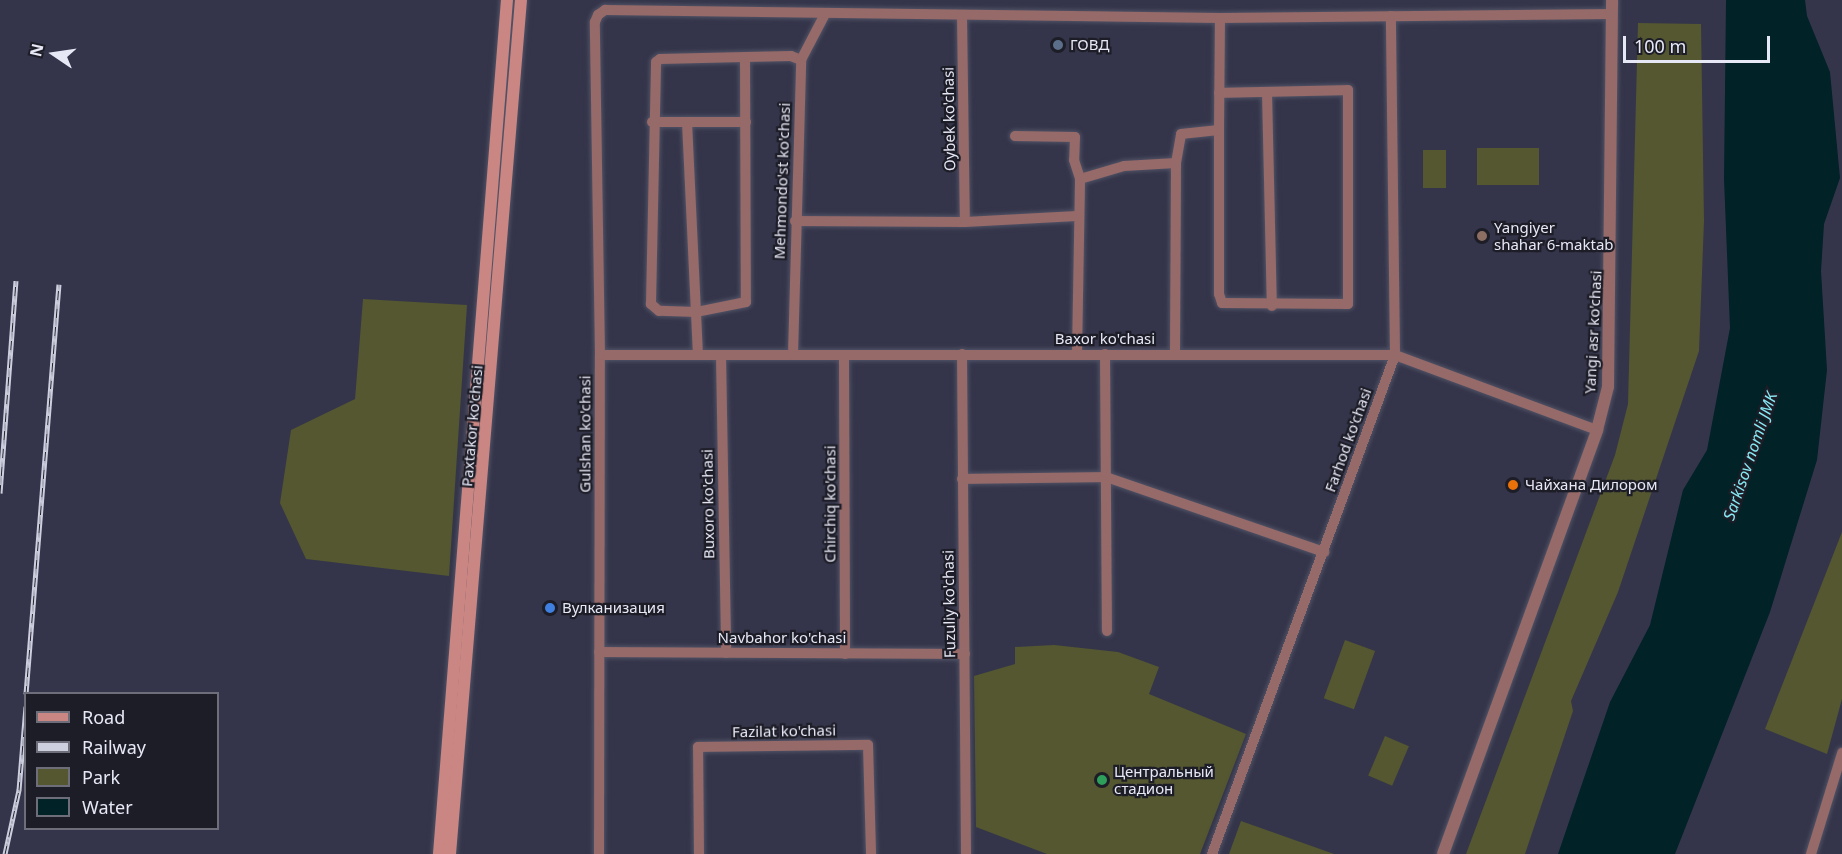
<!DOCTYPE html>
<meta charset="utf-8">
<style>
body{margin:0}
#map{position:relative;width:1842px;height:854px;overflow:hidden;background:#34354a;font-family:"Noto Sans",sans-serif}
div>[style]{position:absolute}
.green>*{inset:0;background:#545730;transform-origin:0 0}
.water>*{inset:0;background:#012226}
.roads{filter:drop-shadow(0 0 2px #515266) drop-shadow(0 0 2px #515266)}
.minor>*{height:10px;margin:-5px;padding:0 5px;transform-origin:5px;border-radius:5px;background:#966a68}
.tertiary>*{height:12px;margin:-6px;padding:0 6px;transform-origin:6px;border-radius:6px;background:#966a68}
.secondary>*{height:12px;margin:-6px;padding:0 6px;transform-origin:6px;border-radius:6px;background:#ca8682}
.rail>*{height:5px;margin-top:-2.5px;transform-origin:0;background:repeating-linear-gradient(90deg,#1d1d27 0 9px,#cecfde 0 18px);box-sizing:border-box;border-block:2px solid #cecfde}
.dots>*{width:16px;height:16px;translate:-50% -50%;box-sizing:border-box;border:3px solid #1d1d27;border-radius:50%}
span{translate:-50% -50%;white-space:nowrap;text-align:center;line-height:1.15;-webkit-text-stroke:4.5px #1d1d27;paint-order:stroke}
.poi-label{font-size:15px;color:#e7e8f6}
.left{translate:0 -50%;text-align:left}
.street-label{font-size:15px;color:#e7e8f6}
.water-label{font-size:16px;color:#86e9f4;font-style:italic}
.legend{position:absolute;left:24px;top:692px;width:195px;height:138px;box-sizing:border-box;background:#1d1d27;border:2px solid #6e6e7a;margin:0;padding:8px 10px;list-style:none;font-size:18px;color:#e7e8f6}
.legend li{display:flex;align-items:center;gap:12px;height:30px}
.legend b{width:30px;border:2px solid #6e6e7a}
.north{position:absolute;left:24px;top:24px;width:60px;height:60px;-webkit-text-stroke:4px #1d1d27;paint-order:stroke;rotate:283deg;font-size:16px;font-weight:700;line-height:24px;text-align:center;color:#e7e8f6}
.north::after{content:'';display:block;margin:auto;width:21px;height:27px;background:#e7e8f6;clip-path:polygon(50% 0,100% 100%,50% 72%,0 100%)}
.scale{position:absolute;left:1623px;top:36px;width:147px;height:27px;box-sizing:border-box;border:3px solid #e7e8f6;border-top:0;padding-left:8px;font-size:18px;line-height:21px;white-space:nowrap;color:#e7e8f6;-webkit-text-stroke:4px #1d1d27;paint-order:stroke}
</style>
<div id="map">
<div class="green">
<i style="clip-path:polygon(1638px 23px,1701px 24px,1704px 221px,1699px 351px,1618px 592px,1571px 701px,1573px 711px,1525px 854px,1466px 854px,1615px 455px,1628px 404px)"></i>
<i style="left:1477px;top:148px;width:62px;height:37px"></i>
<i style="left:1423px;top:150px;width:23px;height:38px"></i>
<i style="clip-path:polygon(363px 299px,467px 305px,449px 576px,306px 559px,280px 503px,291px 430px,355px 399px)"></i>
<i style="clip-path:polygon(1842px 532px,1842px 699px,1827px 754px,1765px 729px)"></i>
<i style="left:1345px;top:640px;width:32px;height:62px;rotate:20deg"></i>
<i style="clip-path:polygon(1054px 645px,1118px 652px,1159px 667px,1149px 694px,1246px 734px,1200px 854px,1047px 854px,976px 827px,974px 676px,1015px 664px,1015px 647px)"></i>
<i style="left:1385px;top:736px;width:26px;height:43px;rotate:23deg"></i>
<i style="clip-path:polygon(1241px 821px,1334px 854px,1229px 854px)"></i>
</div>
<div class="water">
<i style="clip-path:polygon(1726px 0,1805px 0,1807px 16px,1830px 72px,1840px 178px,1824px 224px,1821px 271px,1827px 370px,1817px 460px,1770px 612px,1675px 854px,1558px 854px,1610px 702px,1650px 625px,1683px 490px,1707px 450px,1730px 328px,1724px 179px)"></i>
</div>
<div class="roads">
<div class="minor">
<i style="left:962px;top:16px;width:206px;rotate:89.2deg"></i>
<i style="left:745px;top:57px;width:245px;rotate:89.8deg"></i>
<i style="left:746px;top:302px;width:50px;rotate:168.5deg"></i>
<i style="left:697px;top:312px;width:38px;rotate:-178deg"></i>
<i style="left:659px;top:311px;width:11px;rotate:-139deg"></i>
<i style="left:651px;top:304px;width:242px;rotate:-88.8deg"></i>
<i style="left:656px;top:62px;width:5px;rotate:-37deg"></i>
<i style="left:660px;top:59px;width:85px;rotate:-1.3deg"></i>
<i style="left:745px;top:57px;width:46px;rotate:-1.2deg"></i>
<i style="left:791px;top:56px;width:11px;rotate:22deg"></i>
<i style="left:1267px;top:92px;width:214px;rotate:88.7deg"></i>
<i style="left:1219px;top:93px;width:129px;rotate:-1.3deg"></i>
<i style="left:1348px;top:90px;width:214px;rotate:90deg"></i>
<i style="left:1348px;top:304px;width:126px;rotate:-179.5deg"></i>
<i style="left:1222px;top:303px;width:9px;rotate:-108deg"></i>
<i style="left:1219px;top:294px;width:164px;rotate:-90deg"></i>
<i style="left:652px;top:122px;width:94px"></i>
<i style="left:687px;top:122px;width:233px;rotate:87.3deg"></i>
<i style="left:1015px;top:136px;width:60px;rotate:1deg"></i>
<i style="left:1075px;top:137px;width:23px;rotate:92deg"></i>
<i style="left:1074px;top:160px;width:20px;rotate:72deg"></i>
<i style="left:1080px;top:179px;width:46px;rotate:-16.5deg"></i>
<i style="left:1124px;top:166px;width:52px;rotate:-3.3deg"></i>
<i style="left:1176px;top:163px;width:29px;rotate:-80deg"></i>
<i style="left:1181px;top:134px;width:38px;rotate:-6deg"></i>
<i style="left:1219px;top:130px;width:112px;rotate:-89.5deg"></i>
<i style="left:795px;top:221px;width:170px;rotate:0.3deg"></i>
<i style="left:965px;top:222px;width:112px;rotate:-3.1deg"></i>
<i style="left:962px;top:354px;width:500px;rotate:89.54deg"></i>
<i style="left:1077px;top:354px;width:175px;rotate:-89deg"></i>
<i style="left:1105px;top:354px;width:277px;rotate:89.6deg"></i>
<i style="left:1175px;top:354px;width:191px;rotate:-89.7deg"></i>
<i style="left:600px;top:355px;width:795px"></i>
<i style="left:1395px;top:355px;width:215px;rotate:20.4deg"></i>
<i style="left:721px;top:355px;width:298px;rotate:89deg"></i>
<i style="left:793px;top:355px;width:295px;rotate:-88.4deg"></i>
<i style="left:801px;top:60px;width:52px;rotate:-62.4deg"></i>
<i style="left:844px;top:355px;width:299px;rotate:89.8deg"></i>
<i style="left:962px;top:479px;width:144px;rotate:-0.8deg"></i>
<i style="left:1106px;top:477px;width:231px;rotate:19deg"></i>
<i style="left:599px;top:652px;width:366px;rotate:0.3deg"></i>
<i style="left:599px;top:854px;width:499px;rotate:-89.9deg"></i>
<i style="left:600px;top:355px;width:333px;rotate:-90.9deg"></i>
<i style="left:595px;top:22px;width:8px;rotate:-67deg"></i>
<i style="left:598px;top:15px;width:9px;rotate:-36deg"></i>
<i style="left:605px;top:10px;width:615px;rotate:0.75deg"></i>
<i style="left:1220px;top:18px;width:392px;rotate:-0.6deg"></i>
<i style="left:699px;top:854px;width:107px;rotate:-90.5deg"></i>
<i style="left:698px;top:747px;width:170px;rotate:-0.7deg"></i>
<i style="left:868px;top:745px;width:109px;rotate:88.4deg"></i>
<i style="left:1212px;top:854px;width:531px;rotate:-69.86deg"></i>
<i style="left:1395px;top:355px;width:339px;rotate:-90.7deg"></i>
<i style="left:1811px;top:854px;width:106px;rotate:-72.9deg"></i>
</div>
<div class="tertiary">
<i style="left:1443px;top:854px;width:451px;rotate:-70deg"></i>
<i style="left:1597px;top:430px;width:44px;rotate:-75.7deg"></i>
<i style="left:1608px;top:387px;width:387px;rotate:-89.4deg"></i>
</div>
<div class="secondary">
<i style="left:439px;top:854px;width:857px;rotate:-85.45deg"></i>
<i style="left:450px;top:854px;width:857px;rotate:-85.25deg"></i>
</div>
</div>
<div class="rail">
<i style="left:0;top:493px;width:213px;rotate:-85.7deg"></i>
<i style="left:26px;top:694px;width:411px;rotate:-85.4deg"></i>
<i style="left:5px;top:854px;width:66px;rotate:-77.7deg"></i>
<i style="left:19px;top:790px;width:84px;rotate:-85.2deg"></i>
</div>
<div class="dots">
<i style="left:1058px;top:45px;background:#5c6f8a"></i>
<i style="left:1482px;top:236px;background:#8d6e63"></i>
<i style="left:1513px;top:485px;background:#e8710a"></i>
<i style="left:550px;top:608px;background:#3f7fe0"></i>
<i style="left:1102px;top:780px;background:#2e9e5b"></i>
</div>
<div class="poi-label">
<span class="left" style="left:1070px;top:45px">ГОВД</span>
<span class="left" style="left:1494px;top:236px">Yangiyer<br>shahar 6-maktab</span>
<span class="left" style="left:1525px;top:485px">Чайхана Дилором</span>
<span class="left" style="left:562px;top:608px">Вулканизация</span>
<span class="left" style="left:1114px;top:780px">Центральный<br>стадион</span>
</div>
<div class="street-label">
<span style="left:949px;top:119px;rotate:-91deg">Oybek ko'chasi</span>
<span style="left:782px;top:181px;rotate:-88deg">Mehmondo'st ko'chasi</span>
<span style="left:1593px;top:332px;rotate:-87deg">Yangi asr ko'chasi</span>
<span style="left:1105px;top:339px">Baxor ko'chasi</span>
<span style="left:472px;top:426px;rotate:-85deg">Paxtakor ko'chasi</span>
<span style="left:585px;top:434px;rotate:-90deg">Gulshan ko'chasi</span>
<span style="left:1348px;top:440px;rotate:-70deg">Farhod ko'chasi</span>
<span style="left:708px;top:504px;rotate:-91deg">Buxoro ko'chasi</span>
<span style="left:830px;top:504px;rotate:-90deg">Chirchiq ko'chasi</span>
<span style="left:949px;top:604px;rotate:-91deg">Fuzuliy ko'chasi</span>
<span style="left:782px;top:638px">Navbahor ko'chasi</span>
<span style="left:784px;top:731px;rotate:-1deg">Fazilat ko'chasi</span>
</div>
<div class="water-label">
<span style="left:1750px;top:456px;rotate:-71deg">Sarkisov nomli JMK</span>
</div>
<ul class="legend">
<li><b style="height:8px;background:#ca8682"></b>Road</li>
<li><b style="height:8px;background:#cecfde"></b>Railway</li>
<li><b style="height:16px;background:#545730"></b>Park</li>
<li><b style="height:16px;background:#012226"></b>Water</li>
</ul>
<div class="north">N</div>
<div class="scale">100 m</div>
</div>
